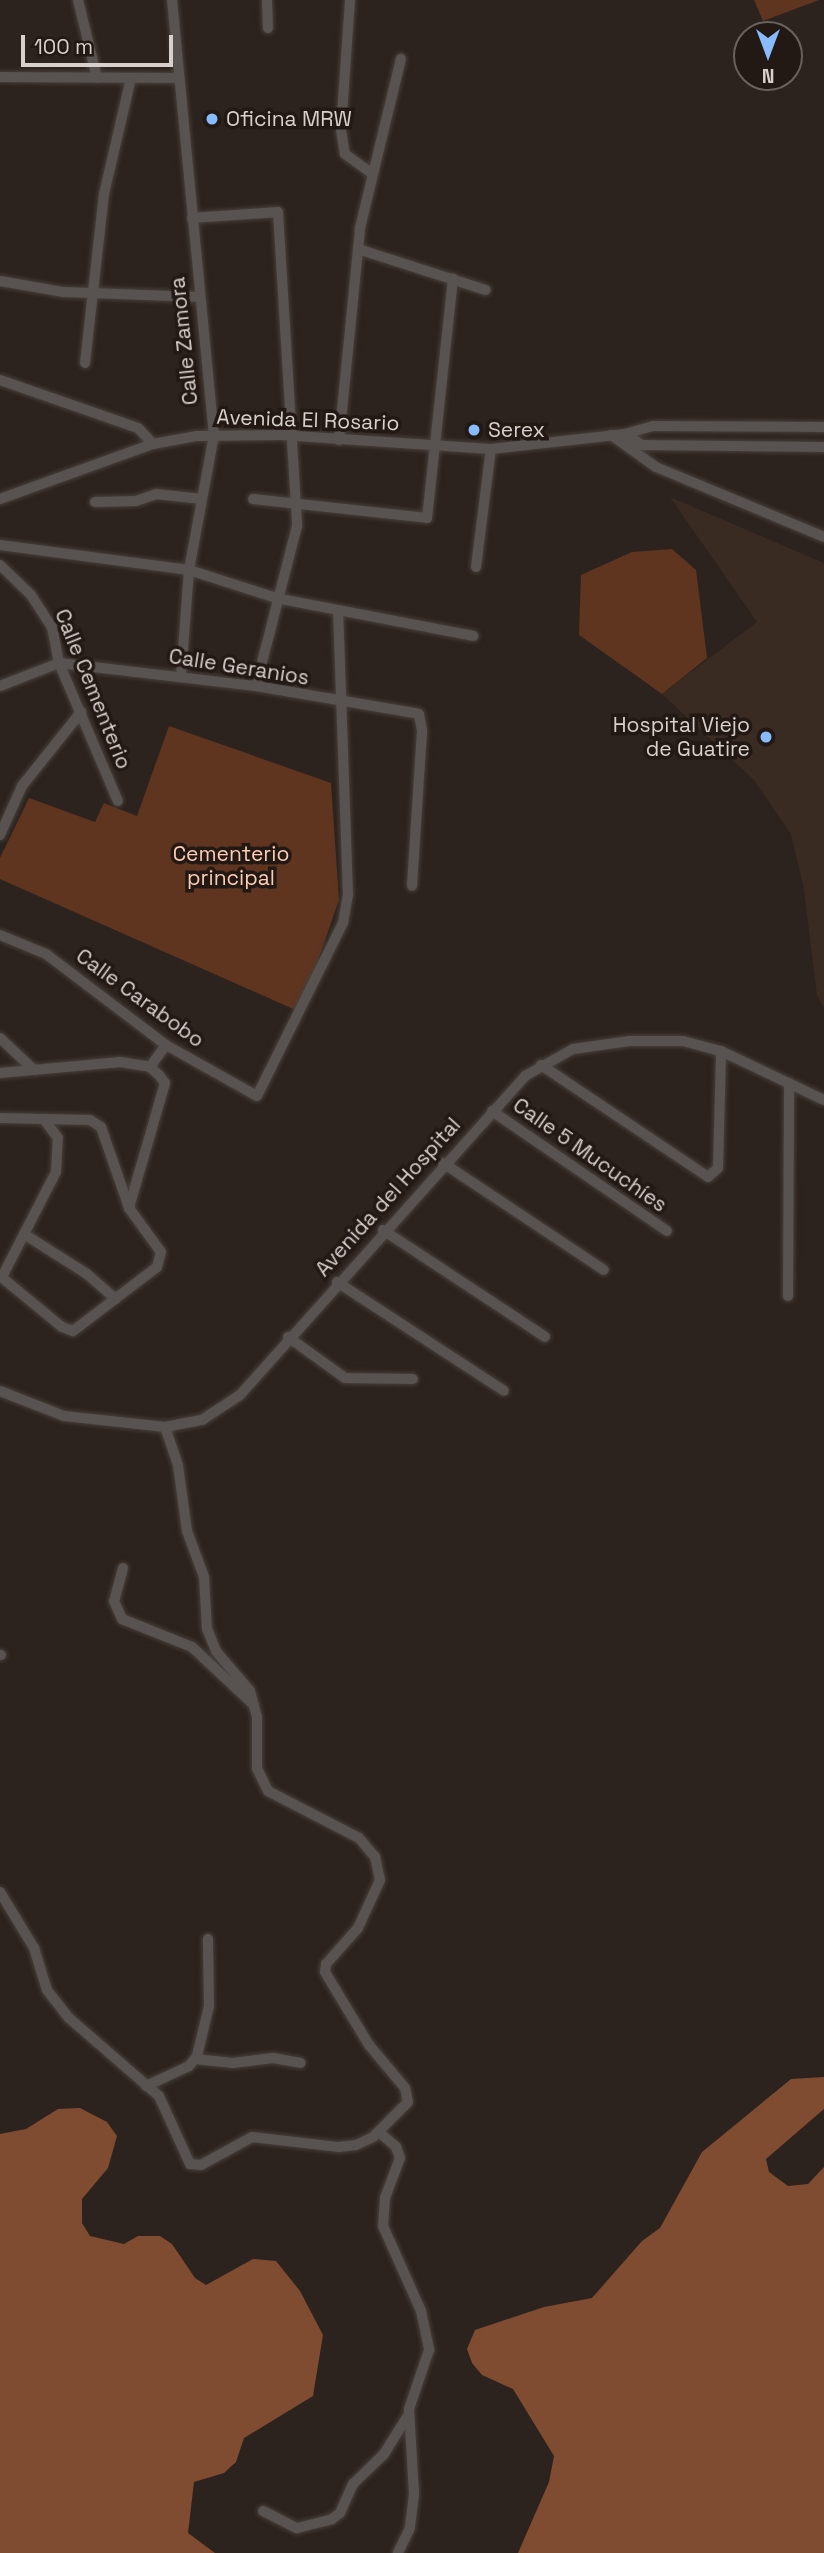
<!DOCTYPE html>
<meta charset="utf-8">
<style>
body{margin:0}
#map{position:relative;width:824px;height:2553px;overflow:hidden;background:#2c231e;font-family:"Space Grotesk",sans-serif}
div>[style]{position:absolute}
.built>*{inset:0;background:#392a22}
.green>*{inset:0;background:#5f3520}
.forest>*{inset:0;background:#7f4b31}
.roads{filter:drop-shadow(0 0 2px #473f3a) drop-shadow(0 0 2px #473f3a)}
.minor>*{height:10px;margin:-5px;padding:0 5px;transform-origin:5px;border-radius:5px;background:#585350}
.dots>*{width:19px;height:19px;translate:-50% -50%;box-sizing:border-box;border:4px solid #221915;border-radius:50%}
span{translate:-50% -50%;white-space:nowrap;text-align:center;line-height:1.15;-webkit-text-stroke:7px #221915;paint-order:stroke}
.poi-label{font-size:21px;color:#d7d0cd}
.left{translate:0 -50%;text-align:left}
.right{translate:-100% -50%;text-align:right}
.street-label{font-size:21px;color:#d7d0cd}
.park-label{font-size:21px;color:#ffccb4}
.north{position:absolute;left:733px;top:21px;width:70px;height:70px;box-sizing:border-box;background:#221915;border:2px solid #6a625f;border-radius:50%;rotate:180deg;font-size:19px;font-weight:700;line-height:28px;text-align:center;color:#d7d0cd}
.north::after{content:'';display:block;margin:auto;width:24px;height:32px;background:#87bbfb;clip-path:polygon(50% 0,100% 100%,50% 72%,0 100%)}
.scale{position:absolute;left:21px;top:35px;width:152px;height:32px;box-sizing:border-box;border:4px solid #d7d0cd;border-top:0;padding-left:9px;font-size:21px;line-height:24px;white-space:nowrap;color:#d7d0cd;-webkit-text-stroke:5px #221915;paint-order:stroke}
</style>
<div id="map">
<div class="built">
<i style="clip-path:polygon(670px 497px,824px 563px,824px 1008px,817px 996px,804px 889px,791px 834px,754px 780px,662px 694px,757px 622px)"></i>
</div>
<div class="green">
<i style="clip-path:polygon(754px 0,819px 0,763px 21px)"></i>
<i style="clip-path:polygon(672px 549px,696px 570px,707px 658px,662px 694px,579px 635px,581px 575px,632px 552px)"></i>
<i style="clip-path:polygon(169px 726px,331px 783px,339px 900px,300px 1012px,0 879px,0 858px,29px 798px,95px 822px,104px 803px,137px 816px)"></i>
</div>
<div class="forest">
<i style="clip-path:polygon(824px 2077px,824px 2109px,766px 2159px,769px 2172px,788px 2186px,808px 2184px,824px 2167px,824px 2553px,518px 2553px,549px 2482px,554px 2456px,513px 2389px,482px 2375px,472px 2363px,467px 2349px,475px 2330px,544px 2307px,592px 2298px,642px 2241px,660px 2228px,702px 2152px,791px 2079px)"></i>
<i style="clip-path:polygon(80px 2108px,107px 2122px,117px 2136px,108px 2168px,82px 2199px,82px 2223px,90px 2236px,124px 2244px,138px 2236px,160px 2236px,172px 2244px,195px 2278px,206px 2285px,253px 2259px,276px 2261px,300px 2291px,323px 2335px,313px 2396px,244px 2438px,236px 2462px,224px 2473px,194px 2482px,188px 2533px,215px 2553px,0 2553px,0 2134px,26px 2129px,58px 2109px)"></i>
</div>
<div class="roads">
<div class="minor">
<i style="left:78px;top:0;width:80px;rotate:76.3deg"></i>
<i style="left:172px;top:0;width:437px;rotate:84.5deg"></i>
<i style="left:214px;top:435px;width:137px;rotate:100.5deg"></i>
<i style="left:189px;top:570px;width:106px;rotate:94.3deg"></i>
<i style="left:267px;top:0;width:28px;rotate:88deg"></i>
<i style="left:350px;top:0;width:130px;rotate:94deg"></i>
<i style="left:341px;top:130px;width:24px;rotate:81deg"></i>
<i style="left:345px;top:154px;width:32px;rotate:36deg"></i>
<i style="left:0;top:77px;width:179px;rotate:0.3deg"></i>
<i style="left:192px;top:218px;width:86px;rotate:-4deg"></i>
<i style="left:278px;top:212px;width:315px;rotate:86.5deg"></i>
<i style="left:297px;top:526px;width:165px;rotate:104.4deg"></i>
<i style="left:358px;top:249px;width:134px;rotate:17.8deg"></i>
<i style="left:0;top:281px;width:65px;rotate:9.8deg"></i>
<i style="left:64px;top:292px;width:135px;rotate:2.1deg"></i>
<i style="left:85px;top:363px;width:170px;rotate:-83.6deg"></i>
<i style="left:104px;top:194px;width:119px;rotate:-76.9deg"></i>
<i style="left:0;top:380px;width:146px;rotate:19.2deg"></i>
<i style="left:138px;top:428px;width:22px;rotate:47deg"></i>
<i style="left:625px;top:434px;width:20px;rotate:33deg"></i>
<i style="left:642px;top:445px;width:182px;rotate:0.6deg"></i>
<i style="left:611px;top:435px;width:55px;rotate:35.4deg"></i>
<i style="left:656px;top:467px;width:182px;rotate:22.6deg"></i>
<i style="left:339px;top:440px;width:213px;rotate:-84.3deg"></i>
<i style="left:360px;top:228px;width:174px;rotate:-76.4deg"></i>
<i style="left:0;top:499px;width:163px;rotate:-19.8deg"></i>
<i style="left:153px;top:444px;width:45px;rotate:-10.3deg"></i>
<i style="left:197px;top:436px;width:84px;rotate:-0.7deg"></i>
<i style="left:281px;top:435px;width:210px;rotate:3.8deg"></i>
<i style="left:491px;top:449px;width:135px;rotate:-6.4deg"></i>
<i style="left:625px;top:434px;width:29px;rotate:-16deg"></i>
<i style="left:653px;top:426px;width:171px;rotate:0.3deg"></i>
<i style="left:253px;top:499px;width:175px;rotate:6.2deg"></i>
<i style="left:427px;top:518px;width:241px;rotate:-83.8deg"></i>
<i style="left:95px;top:502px;width:41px;rotate:-1.4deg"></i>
<i style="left:136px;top:501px;width:21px;rotate:-19deg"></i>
<i style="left:156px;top:494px;width:46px;rotate:6.2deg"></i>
<i style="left:0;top:545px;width:191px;rotate:7.5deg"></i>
<i style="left:189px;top:570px;width:91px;rotate:17.8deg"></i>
<i style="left:276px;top:598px;width:201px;rotate:10.9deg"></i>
<i style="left:0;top:565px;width:43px;rotate:44.1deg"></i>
<i style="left:31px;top:595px;width:38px;rotate:57deg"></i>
<i style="left:52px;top:627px;width:37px;rotate:79deg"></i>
<i style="left:59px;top:663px;width:150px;rotate:66.9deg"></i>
<i style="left:476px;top:567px;width:119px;rotate:-82.8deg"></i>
<i style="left:0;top:686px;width:63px;rotate:-21.3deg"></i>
<i style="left:59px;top:663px;width:198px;rotate:6.7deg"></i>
<i style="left:256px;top:686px;width:165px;rotate:9.7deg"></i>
<i style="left:419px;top:714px;width:17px;rotate:80deg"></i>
<i style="left:422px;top:731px;width:155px;rotate:93.7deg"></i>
<i style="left:0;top:835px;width:54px;rotate:-65.8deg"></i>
<i style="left:22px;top:786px;width:95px;rotate:-51.4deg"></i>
<i style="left:0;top:935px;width:50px;rotate:22.4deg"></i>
<i style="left:46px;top:954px;width:151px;rotate:37.2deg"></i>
<i style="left:166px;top:1045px;width:104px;rotate:29.3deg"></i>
<i style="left:257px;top:1096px;width:193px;rotate:-63.6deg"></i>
<i style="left:343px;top:923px;width:28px;rotate:-80deg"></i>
<i style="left:348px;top:895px;width:285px;rotate:-92deg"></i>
<i style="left:0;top:1038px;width:47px;rotate:43.3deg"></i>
<i style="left:541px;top:1065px;width:201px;rotate:33.8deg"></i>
<i style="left:708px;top:1177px;width:13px;rotate:-42deg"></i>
<i style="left:718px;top:1168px;width:117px;rotate:-88.5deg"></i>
<i style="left:150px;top:1067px;width:27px;rotate:-54deg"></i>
<i style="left:0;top:1073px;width:121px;rotate:-5.2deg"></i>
<i style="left:120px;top:1062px;width:30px;rotate:9deg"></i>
<i style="left:150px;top:1067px;width:12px;rotate:42deg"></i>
<i style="left:159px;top:1075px;width:10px;rotate:53deg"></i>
<i style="left:165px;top:1083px;width:130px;rotate:106.1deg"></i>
<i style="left:492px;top:1111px;width:212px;rotate:34.4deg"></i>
<i style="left:0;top:1118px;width:90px;rotate:1.3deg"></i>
<i style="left:90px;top:1120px;width:13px;rotate:32deg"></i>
<i style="left:101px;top:1127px;width:86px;rotate:70.9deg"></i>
<i style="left:129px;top:1208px;width:54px;rotate:54deg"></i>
<i style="left:161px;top:1252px;width:16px;rotate:105deg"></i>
<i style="left:157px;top:1267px;width:106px;rotate:142.7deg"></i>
<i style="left:73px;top:1331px;width:12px;rotate:-160deg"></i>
<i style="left:62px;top:1327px;width:80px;rotate:-140.6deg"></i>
<i style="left:443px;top:1163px;width:193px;rotate:33.6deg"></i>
<i style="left:383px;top:1230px;width:194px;rotate:33.4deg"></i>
<i style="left:24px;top:1234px;width:75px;rotate:32.4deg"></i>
<i style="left:87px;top:1274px;width:38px;rotate:41deg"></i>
<i style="left:2px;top:1277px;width:118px;rotate:-62.8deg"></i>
<i style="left:56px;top:1172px;width:34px;rotate:-87deg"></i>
<i style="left:58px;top:1138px;width:21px;rotate:-127deg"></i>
<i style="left:337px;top:1282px;width:199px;rotate:33.1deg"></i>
<i style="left:788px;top:1296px;width:213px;rotate:-89.7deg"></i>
<i style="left:288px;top:1337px;width:70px;rotate:35.7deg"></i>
<i style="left:345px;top:1378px;width:68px;rotate:0.8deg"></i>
<i style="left:0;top:1391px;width:69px;rotate:21.3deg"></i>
<i style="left:64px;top:1416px;width:102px;rotate:6.2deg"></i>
<i style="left:165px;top:1427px;width:38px;rotate:-11deg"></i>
<i style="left:202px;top:1420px;width:45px;rotate:-33.3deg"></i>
<i style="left:240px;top:1395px;width:428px;rotate:-48.2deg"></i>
<i style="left:525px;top:1076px;width:55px;rotate:-29.4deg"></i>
<i style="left:573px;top:1049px;width:57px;rotate:-8.1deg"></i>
<i style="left:629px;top:1041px;width:54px"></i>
<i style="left:683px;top:1041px;width:39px;rotate:15deg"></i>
<i style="left:721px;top:1051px;width:114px;rotate:25.4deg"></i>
<i style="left:123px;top:1568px;width:34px;rotate:105deg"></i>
<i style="left:114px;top:1601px;width:20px;rotate:66deg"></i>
<i style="left:122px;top:1619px;width:75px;rotate:21.8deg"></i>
<i style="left:192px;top:1647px;width:85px;rotate:43.1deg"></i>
<i style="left:0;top:1655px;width:1px"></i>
<i style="left:0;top:1892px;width:66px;rotate:58.7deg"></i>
<i style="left:34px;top:1948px;width:44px;rotate:72.8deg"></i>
<i style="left:47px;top:1990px;width:36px;rotate:52deg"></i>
<i style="left:69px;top:2018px;width:119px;rotate:40.9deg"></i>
<i style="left:159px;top:2096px;width:75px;rotate:65.5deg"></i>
<i style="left:190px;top:2164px;width:11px;rotate:5deg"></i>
<i style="left:201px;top:2165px;width:58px;rotate:-28.8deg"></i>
<i style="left:252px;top:2137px;width:88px;rotate:6.6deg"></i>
<i style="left:339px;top:2147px;width:17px;rotate:-7deg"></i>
<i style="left:356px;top:2145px;width:19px;rotate:-25deg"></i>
<i style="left:373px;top:2137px;width:49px;rotate:-45deg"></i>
<i style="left:408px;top:2102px;width:14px;rotate:-102deg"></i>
<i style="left:405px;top:2088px;width:56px;rotate:-129.9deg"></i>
<i style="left:369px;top:2045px;width:85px;rotate:-121.1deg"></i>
<i style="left:325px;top:1972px;width:8px;rotate:-83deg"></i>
<i style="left:326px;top:1964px;width:48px;rotate:-48.4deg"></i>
<i style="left:358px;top:1928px;width:53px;rotate:-65.4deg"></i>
<i style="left:380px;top:1880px;width:24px;rotate:-102deg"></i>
<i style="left:375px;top:1857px;width:25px;rotate:-130deg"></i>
<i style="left:359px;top:1838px;width:102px;rotate:-152.7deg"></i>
<i style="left:268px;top:1791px;width:25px;rotate:-116deg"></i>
<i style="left:257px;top:1768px;width:51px;rotate:-90deg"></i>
<i style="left:257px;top:1717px;width:27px;rotate:-105deg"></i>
<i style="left:250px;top:1691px;width:52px;rotate:-130.4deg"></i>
<i style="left:216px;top:1651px;width:24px;rotate:-112deg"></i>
<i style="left:207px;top:1629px;width:52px;rotate:-93.3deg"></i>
<i style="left:204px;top:1577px;width:49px;rotate:-110.3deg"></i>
<i style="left:187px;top:1531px;width:67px;rotate:-97.8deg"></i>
<i style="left:178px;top:1465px;width:40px;rotate:-108.9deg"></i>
<i style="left:195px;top:2059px;width:38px;rotate:6deg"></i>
<i style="left:233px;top:2063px;width:40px;rotate:-7.1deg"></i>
<i style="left:273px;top:2058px;width:28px;rotate:10deg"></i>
<i style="left:146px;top:2086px;width:47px;rotate:-24.9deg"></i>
<i style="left:189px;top:2066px;width:13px;rotate:-51deg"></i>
<i style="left:197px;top:2056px;width:51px;rotate:-76.5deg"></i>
<i style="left:209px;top:2006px;width:67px;rotate:-90.9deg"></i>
<i style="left:379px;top:2132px;width:23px;rotate:41deg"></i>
<i style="left:396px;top:2147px;width:12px;rotate:70deg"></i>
<i style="left:400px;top:2158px;width:43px;rotate:110.6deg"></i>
<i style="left:385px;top:2198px;width:28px;rotate:94deg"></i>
<i style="left:383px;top:2226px;width:93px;rotate:65.9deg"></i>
<i style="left:421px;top:2311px;width:40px;rotate:78deg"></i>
<i style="left:429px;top:2350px;width:62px;rotate:108.7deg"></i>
<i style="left:409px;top:2409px;width:85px;rotate:86.6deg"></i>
<i style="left:414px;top:2494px;width:34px;rotate:97deg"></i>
<i style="left:410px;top:2528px;width:28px;rotate:116deg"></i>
<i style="left:263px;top:2511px;width:38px;rotate:27deg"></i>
<i style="left:297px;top:2528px;width:36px;rotate:-14deg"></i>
<i style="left:332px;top:2519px;width:10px;rotate:-37deg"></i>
<i style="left:340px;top:2513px;width:32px;rotate:-66deg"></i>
<i style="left:353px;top:2484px;width:43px;rotate:-44.1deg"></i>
<i style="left:384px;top:2454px;width:47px;rotate:-58deg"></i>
</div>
</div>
<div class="dots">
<i style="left:212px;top:119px;background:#87bbfb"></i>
<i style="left:474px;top:430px;background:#87bbfb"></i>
<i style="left:766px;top:737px;background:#87bbfb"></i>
</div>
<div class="poi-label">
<span class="left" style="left:226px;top:119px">Oficina MRW</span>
<span class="left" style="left:488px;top:430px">Serex</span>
<span class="right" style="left:750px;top:737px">Hospital Viejo<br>de Guatire</span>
</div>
<div class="street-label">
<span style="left:184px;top:341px;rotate:-96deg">Calle Zamora</span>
<span style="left:308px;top:420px;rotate:2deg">Avenida El Rosario</span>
<span style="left:239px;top:667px;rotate:9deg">Calle Geranios</span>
<span style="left:93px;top:689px;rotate:68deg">Calle Cementerio</span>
<span style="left:140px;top:998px;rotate:36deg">Calle Carabobo</span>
<span style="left:590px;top:1155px;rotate:35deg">Calle 5 Mucuchíes</span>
<span style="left:388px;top:1197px;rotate:-48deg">Avenida del Hospital</span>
</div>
<div class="park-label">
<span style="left:231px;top:866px">Cementerio<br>principal</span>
</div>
<div class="north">N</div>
<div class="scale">100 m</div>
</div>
